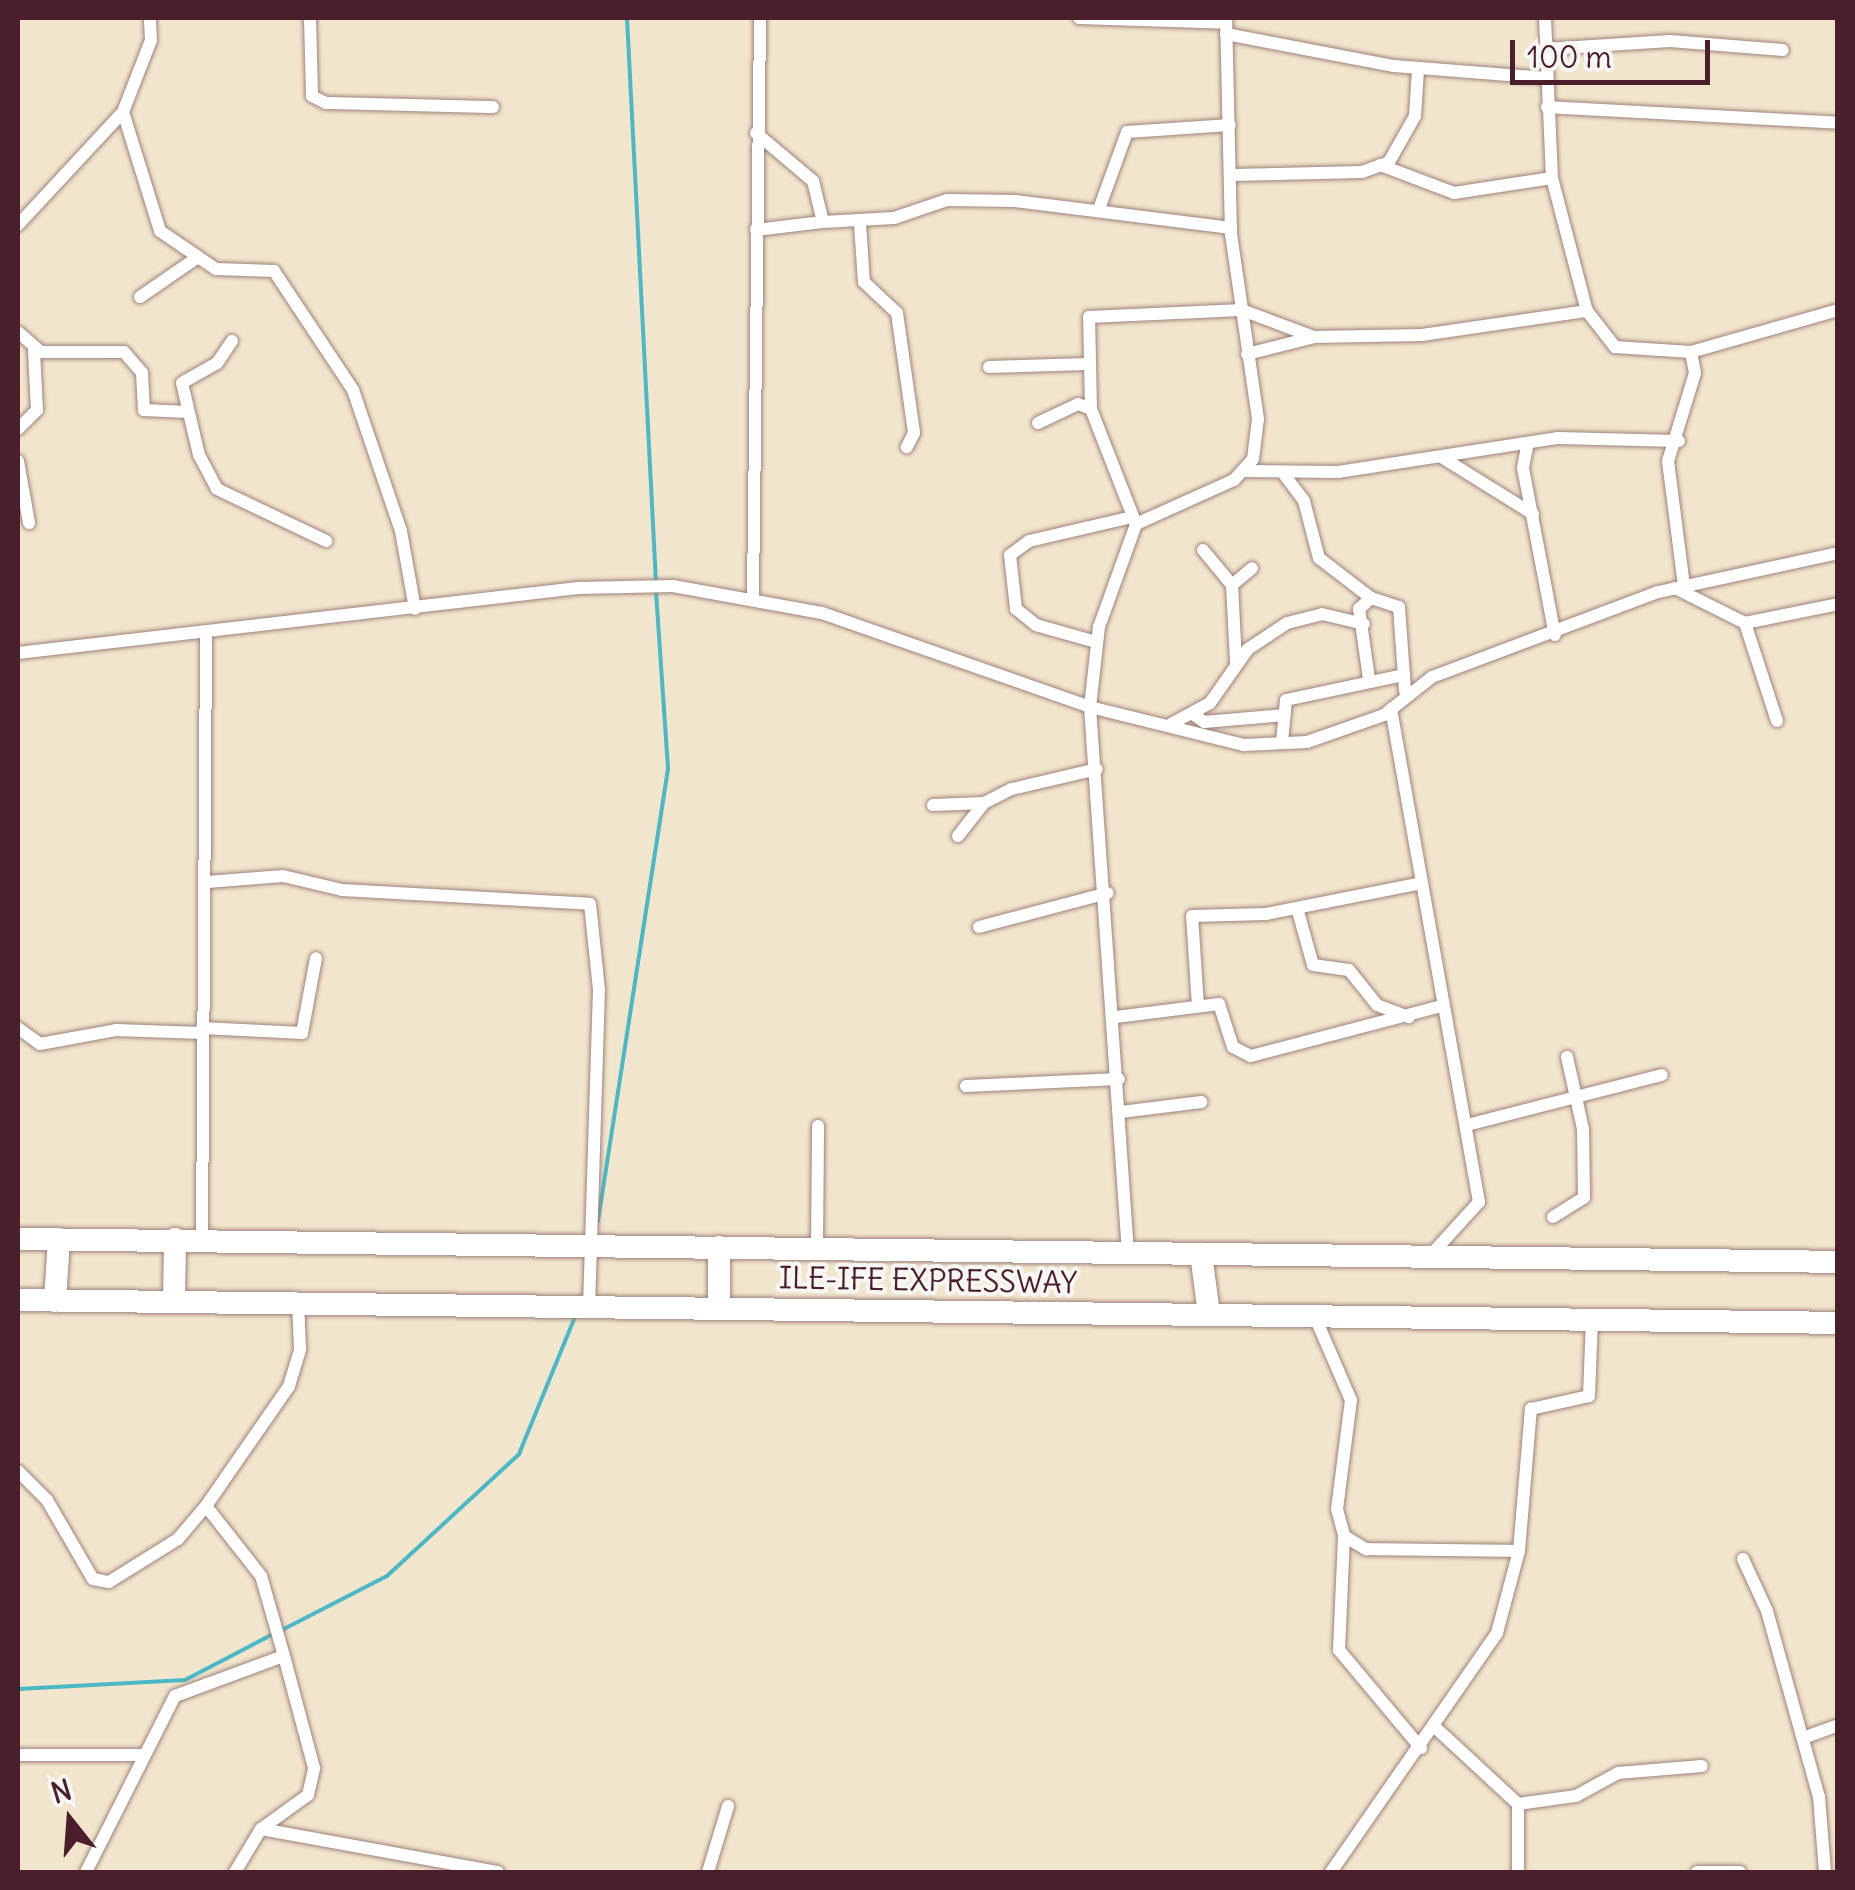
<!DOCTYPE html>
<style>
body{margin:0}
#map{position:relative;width:1855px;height:1890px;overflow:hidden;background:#f2e5cd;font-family:Delius,sans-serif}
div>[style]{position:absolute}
.stream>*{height:4px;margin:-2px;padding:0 2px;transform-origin:2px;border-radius:2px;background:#4bb8c6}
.roads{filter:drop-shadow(0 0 2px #9e827c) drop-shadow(0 0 2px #9e827c)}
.street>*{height:12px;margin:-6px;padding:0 6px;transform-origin:6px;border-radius:6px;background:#fff}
.highway>*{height:22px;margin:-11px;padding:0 11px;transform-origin:11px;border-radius:11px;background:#fff}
span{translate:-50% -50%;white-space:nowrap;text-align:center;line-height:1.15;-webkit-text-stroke:8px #f6f6f2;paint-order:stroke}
.street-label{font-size:30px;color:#4a1f2b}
.frame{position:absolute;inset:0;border:20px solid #4a1f2b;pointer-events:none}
.north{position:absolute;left:20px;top:1770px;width:100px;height:100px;-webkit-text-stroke:8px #f6f6f2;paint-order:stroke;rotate:343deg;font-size:28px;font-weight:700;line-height:40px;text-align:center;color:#4a1f2b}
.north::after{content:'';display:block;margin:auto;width:35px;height:45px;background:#4a1f2b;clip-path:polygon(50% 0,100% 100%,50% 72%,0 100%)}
.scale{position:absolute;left:1510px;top:40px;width:200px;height:45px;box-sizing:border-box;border:5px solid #4a1f2b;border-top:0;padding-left:12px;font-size:30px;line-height:35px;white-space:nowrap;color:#4a1f2b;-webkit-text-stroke:8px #f6f6f2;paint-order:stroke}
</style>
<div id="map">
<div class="stream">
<i style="left:627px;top:18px;width:565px;rotate:87.06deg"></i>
<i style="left:598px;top:1221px;width:458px;rotate:-81.2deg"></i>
<i style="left:668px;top:768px;width:177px;rotate:-93.9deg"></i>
<i style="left:282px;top:1630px;width:118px;rotate:-27.2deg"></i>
<i style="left:387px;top:1576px;width:180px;rotate:-42.7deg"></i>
<i style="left:519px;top:1454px;width:148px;rotate:-67.8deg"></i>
<i style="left:18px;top:1689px;width:167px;rotate:-3.1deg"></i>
<i style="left:185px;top:1680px;width:99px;rotate:-27.6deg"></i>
</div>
<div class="roads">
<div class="street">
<i style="left:310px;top:18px;width:78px;rotate:88.5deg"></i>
<i style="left:312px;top:96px;width:16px;rotate:27deg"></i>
<i style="left:326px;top:103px;width:167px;rotate:1.4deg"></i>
<i style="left:1079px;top:18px;width:147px;rotate:1.9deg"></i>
<i style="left:1545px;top:18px;width:160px;rotate:87.5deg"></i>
<i style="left:1552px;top:178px;width:138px;rotate:75.3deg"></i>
<i style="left:1587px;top:311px;width:46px;rotate:52.1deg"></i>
<i style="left:1615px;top:347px;width:76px;rotate:3.8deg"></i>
<i style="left:1691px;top:352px;width:153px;rotate:-15.9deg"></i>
<i style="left:1226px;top:34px;width:171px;rotate:10.8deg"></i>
<i style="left:1394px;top:66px;width:153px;rotate:4.5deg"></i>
<i style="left:1546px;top:49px;width:124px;rotate:-3.7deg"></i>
<i style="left:1670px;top:41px;width:113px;rotate:4.6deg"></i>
<i style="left:1547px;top:107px;width:291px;rotate:3.1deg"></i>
<i style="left:123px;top:112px;width:125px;rotate:72.7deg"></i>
<i style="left:160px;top:231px;width:68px;rotate:34.2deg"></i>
<i style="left:216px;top:269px;width:58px;rotate:2deg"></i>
<i style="left:274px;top:271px;width:143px;rotate:56.4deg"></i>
<i style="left:353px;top:390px;width:149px;rotate:71.2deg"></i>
<i style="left:401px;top:531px;width:79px;rotate:79.8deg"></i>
<i style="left:756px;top:133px;width:75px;rotate:40.1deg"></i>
<i style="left:813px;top:181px;width:42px;rotate:76.3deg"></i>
<i style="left:823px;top:222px;width:71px;rotate:-3.2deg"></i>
<i style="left:894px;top:218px;width:56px;rotate:-18.8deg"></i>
<i style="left:947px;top:200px;width:68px;rotate:0.8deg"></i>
<i style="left:1015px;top:201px;width:218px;rotate:7.1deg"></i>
<i style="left:1380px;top:165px;width:79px;rotate:20.7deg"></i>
<i style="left:1454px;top:193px;width:99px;rotate:-8.7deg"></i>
<i style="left:1234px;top:175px;width:128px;rotate:-1.3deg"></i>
<i style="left:1362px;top:172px;width:29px;rotate:-20deg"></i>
<i style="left:1389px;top:162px;width:53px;rotate:-60.5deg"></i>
<i style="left:1415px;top:116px;width:47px;rotate:-86.3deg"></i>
<i style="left:1099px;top:209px;width:82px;rotate:-70deg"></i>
<i style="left:1127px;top:132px;width:103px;rotate:-3.9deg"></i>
<i style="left:860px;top:224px;width:58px;rotate:86.1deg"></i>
<i style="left:864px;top:282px;width:45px;rotate:43.2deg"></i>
<i style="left:897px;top:313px;width:121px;rotate:81.9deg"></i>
<i style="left:914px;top:433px;width:16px;rotate:117deg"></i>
<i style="left:18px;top:225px;width:154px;rotate:-47.1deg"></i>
<i style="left:123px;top:112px;width:77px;rotate:-68.7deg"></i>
<i style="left:151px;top:40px;width:22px;rotate:-93deg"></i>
<i style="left:756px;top:230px;width:67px;rotate:-6.8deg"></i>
<i style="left:140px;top:297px;width:67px;rotate:-34.6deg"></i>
<i style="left:18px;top:332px;width:30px;rotate:41deg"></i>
<i style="left:41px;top:352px;width:83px"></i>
<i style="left:124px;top:352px;width:28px;rotate:49deg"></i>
<i style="left:142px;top:373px;width:37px;rotate:87deg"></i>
<i style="left:144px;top:410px;width:44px;rotate:2.6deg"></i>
<i style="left:232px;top:341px;width:27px;rotate:124deg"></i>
<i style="left:217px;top:363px;width:40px;rotate:150.3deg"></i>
<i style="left:182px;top:383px;width:74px;rotate:76.7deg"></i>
<i style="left:199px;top:455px;width:38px;rotate:62deg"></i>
<i style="left:217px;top:489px;width:121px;rotate:25.5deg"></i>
<i style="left:1247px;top:354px;width:69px;rotate:-14.2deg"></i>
<i style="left:1314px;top:337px;width:108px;rotate:-1.1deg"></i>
<i style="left:1422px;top:335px;width:167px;rotate:-8.3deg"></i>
<i style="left:989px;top:367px;width:98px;rotate:-1.8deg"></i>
<i style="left:1038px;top:423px;width:44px;rotate:-25.4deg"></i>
<i style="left:1078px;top:404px;width:14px;rotate:21deg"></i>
<i style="left:18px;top:429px;width:27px;rotate:-45deg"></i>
<i style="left:37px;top:410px;width:60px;rotate:-92.9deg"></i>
<i style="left:1527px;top:447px;width:21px;rotate:101deg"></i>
<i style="left:1523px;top:468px;width:170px;rotate:79.2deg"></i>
<i style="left:1443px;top:458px;width:106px;rotate:31.9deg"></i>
<i style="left:18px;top:461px;width:63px;rotate:79.9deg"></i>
<i style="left:1245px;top:471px;width:93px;rotate:0.6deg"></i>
<i style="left:1338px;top:472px;width:223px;rotate:-8.8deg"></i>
<i style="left:1558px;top:438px;width:121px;rotate:1.4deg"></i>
<i style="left:1283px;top:473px;width:35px;rotate:53deg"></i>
<i style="left:1304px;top:501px;width:59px;rotate:75.3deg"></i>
<i style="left:1319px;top:558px;width:66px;rotate:37.6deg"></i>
<i style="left:1371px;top:598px;width:29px;rotate:18deg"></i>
<i style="left:1399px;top:607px;width:84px;rotate:85.9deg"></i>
<i style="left:1136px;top:524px;width:123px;rotate:-111.4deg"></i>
<i style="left:1091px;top:409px;width:92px;rotate:-91.2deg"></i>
<i style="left:1089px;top:317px;width:153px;rotate:-2.6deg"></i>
<i style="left:1242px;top:310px;width:77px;rotate:20.6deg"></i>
<i style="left:1203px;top:550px;width:45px;rotate:50.4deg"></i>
<i style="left:1232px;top:585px;width:77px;rotate:87deg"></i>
<i style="left:1232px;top:585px;width:26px;rotate:-40deg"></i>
<i style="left:1684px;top:586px;width:126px;rotate:-97.3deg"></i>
<i style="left:1668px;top:461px;width:92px;rotate:-72.9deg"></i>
<i style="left:1695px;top:373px;width:21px;rotate:-101deg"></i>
<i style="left:1675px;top:588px;width:78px;rotate:26.6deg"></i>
<i style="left:1745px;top:623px;width:95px;rotate:-11.5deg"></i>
<i style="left:753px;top:595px;width:577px;rotate:-89.3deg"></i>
<i style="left:1745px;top:623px;width:103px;rotate:71.9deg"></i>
<i style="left:1096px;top:642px;width:62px;rotate:-164.2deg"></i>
<i style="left:1036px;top:625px;width:26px;rotate:-141deg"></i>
<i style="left:1016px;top:609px;width:54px;rotate:-96.3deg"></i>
<i style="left:1010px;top:555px;width:24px;rotate:-36deg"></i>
<i style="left:1029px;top:541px;width:106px;rotate:-13.1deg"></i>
<i style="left:18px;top:653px;width:564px;rotate:-6.62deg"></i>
<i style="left:578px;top:588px;width:95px;rotate:-1.2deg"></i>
<i style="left:673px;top:586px;width:151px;rotate:10.3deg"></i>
<i style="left:822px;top:613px;width:284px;rotate:19.3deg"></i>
<i style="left:1090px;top:707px;width:159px;rotate:13.9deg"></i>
<i style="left:1244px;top:745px;width:63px;rotate:-2.7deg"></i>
<i style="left:1307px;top:742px;width:82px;rotate:-19.3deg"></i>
<i style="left:1384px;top:715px;width:61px;rotate:-38.4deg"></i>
<i style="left:1432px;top:677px;width:241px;rotate:-20.6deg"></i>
<i style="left:1658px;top:592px;width:184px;rotate:-12.2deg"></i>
<i style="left:1369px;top:679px;width:71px;rotate:-98.1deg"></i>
<i style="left:1359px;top:609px;width:16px;rotate:-43deg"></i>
<i style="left:1391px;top:709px;width:501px;rotate:79.88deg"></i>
<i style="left:1479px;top:1202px;width:74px;rotate:132.3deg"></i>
<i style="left:1193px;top:714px;width:14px;rotate:36deg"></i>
<i style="left:1204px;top:722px;width:81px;rotate:-4.9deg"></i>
<i style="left:1171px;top:724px;width:44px;rotate:-28.3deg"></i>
<i style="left:1210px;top:703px;width:66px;rotate:-54.9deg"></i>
<i style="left:1248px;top:649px;width:47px;rotate:-33.7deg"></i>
<i style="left:1287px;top:623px;width:36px;rotate:-14deg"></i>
<i style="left:1322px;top:614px;width:43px;rotate:13.4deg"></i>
<i style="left:1282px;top:742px;width:42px;rotate:-84.6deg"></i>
<i style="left:1286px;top:700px;width:121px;rotate:-12deg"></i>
<i style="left:933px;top:805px;width:51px;rotate:-2.2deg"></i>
<i style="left:958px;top:836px;width:42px;rotate:-51.8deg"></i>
<i style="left:984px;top:803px;width:31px;rotate:-27deg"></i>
<i style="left:1012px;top:789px;width:87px;rotate:-13.2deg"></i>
<i style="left:207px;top:882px;width:76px;rotate:-4.5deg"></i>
<i style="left:283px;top:876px;width:61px;rotate:13.3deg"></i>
<i style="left:342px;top:890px;width:248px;rotate:3.2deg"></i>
<i style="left:590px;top:904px;width:85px;rotate:84deg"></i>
<i style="left:599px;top:989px;width:316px;rotate:91.8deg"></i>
<i style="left:1297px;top:908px;width:59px;rotate:74.3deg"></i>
<i style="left:1313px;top:965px;width:36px;rotate:8deg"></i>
<i style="left:1349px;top:970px;width:45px;rotate:51.3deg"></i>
<i style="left:1377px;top:1005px;width:34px;rotate:21deg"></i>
<i style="left:979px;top:927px;width:133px;rotate:-14.8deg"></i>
<i style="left:1198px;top:1006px;width:90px;rotate:-93.8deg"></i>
<i style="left:1192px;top:916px;width:74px;rotate:-1.5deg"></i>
<i style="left:1266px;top:914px;width:155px;rotate:-11.2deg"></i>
<i style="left:1116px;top:1017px;width:104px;rotate:-7.2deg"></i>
<i style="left:1219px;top:1004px;width:45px;rotate:72deg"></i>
<i style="left:1233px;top:1047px;width:20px;rotate:27deg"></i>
<i style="left:1251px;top:1056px;width:197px;rotate:-14.7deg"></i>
<i style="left:18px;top:1028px;width:27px;rotate:36deg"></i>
<i style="left:40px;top:1044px;width:77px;rotate:-10.4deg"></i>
<i style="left:116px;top:1030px;width:86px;rotate:2deg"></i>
<i style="left:202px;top:1028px;width:100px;rotate:2.9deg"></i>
<i style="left:302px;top:1033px;width:76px;rotate:-79.4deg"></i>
<i style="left:966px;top:1086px;width:153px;rotate:-2.6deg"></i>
<i style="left:1121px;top:1112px;width:81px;rotate:-7.1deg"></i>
<i style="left:1467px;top:1125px;width:201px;rotate:-14.4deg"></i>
<i style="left:1553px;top:1217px;width:36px;rotate:-32deg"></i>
<i style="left:1584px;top:1198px;width:69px;rotate:-90.8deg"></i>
<i style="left:1583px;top:1129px;width:74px;rotate:-102.5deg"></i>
<i style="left:202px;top:1239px;width:601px;rotate:-89.62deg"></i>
<i style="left:817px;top:1247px;width:121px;rotate:-89.5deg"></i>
<i style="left:1128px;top:1253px;width:547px;rotate:-93.98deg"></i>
<i style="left:1090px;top:707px;width:81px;rotate:-83.6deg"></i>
<i style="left:1099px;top:627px;width:109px;rotate:-70.2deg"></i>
<i style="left:1136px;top:524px;width:107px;rotate:-24.2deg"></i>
<i style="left:1234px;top:480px;width:28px;rotate:-48deg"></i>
<i style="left:1253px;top:459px;width:40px;rotate:-82.9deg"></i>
<i style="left:1258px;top:419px;width:187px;rotate:-98.3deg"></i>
<i style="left:1231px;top:234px;width:216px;rotate:-91.3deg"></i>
<i style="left:1315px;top:1317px;width:90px;rotate:66.6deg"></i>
<i style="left:1351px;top:1400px;width:110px;rotate:97.3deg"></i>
<i style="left:1337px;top:1509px;width:28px;rotate:75deg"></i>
<i style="left:1344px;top:1536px;width:26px;rotate:31deg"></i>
<i style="left:1366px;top:1549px;width:153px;rotate:0.7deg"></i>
<i style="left:18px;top:1471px;width:41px;rotate:45deg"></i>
<i style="left:47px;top:1500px;width:91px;rotate:59.8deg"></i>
<i style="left:93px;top:1579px;width:16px;rotate:11deg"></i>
<i style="left:109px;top:1582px;width:81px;rotate:-31.9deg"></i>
<i style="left:178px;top:1539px;width:43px;rotate:-49.7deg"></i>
<i style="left:1344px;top:1536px;width:114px;rotate:92.5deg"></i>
<i style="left:1339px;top:1650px;width:128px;rotate:50.1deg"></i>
<i style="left:1743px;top:1559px;width:57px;rotate:65.2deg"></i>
<i style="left:1767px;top:1611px;width:193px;rotate:74.4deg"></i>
<i style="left:1819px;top:1797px;width:75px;rotate:85.4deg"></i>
<i style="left:1437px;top:1729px;width:110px;rotate:42.8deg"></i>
<i style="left:1518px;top:1804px;width:68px;rotate:90deg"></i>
<i style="left:1803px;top:1738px;width:37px;rotate:-20deg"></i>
<i style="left:18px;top:1755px;width:125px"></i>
<i style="left:1518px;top:1804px;width:59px;rotate:-7.9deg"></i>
<i style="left:1576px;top:1796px;width:48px;rotate:-28.7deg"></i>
<i style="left:1618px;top:1773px;width:84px;rotate:-4.8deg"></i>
<i style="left:261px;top:1829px;width:241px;rotate:10.3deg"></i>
<i style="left:86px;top:1872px;width:197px;rotate:-63.2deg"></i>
<i style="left:175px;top:1696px;width:116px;rotate:-20.2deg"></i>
<i style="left:284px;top:1656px;width:83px;rotate:-106deg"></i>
<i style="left:261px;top:1576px;width:89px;rotate:-128.2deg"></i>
<i style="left:206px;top:1506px;width:146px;rotate:-55.3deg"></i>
<i style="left:289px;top:1386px;width:39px;rotate:-73deg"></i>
<i style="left:300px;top:1349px;width:48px;rotate:-92.4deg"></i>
<i style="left:235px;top:1872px;width:50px;rotate:-58.8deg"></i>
<i style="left:261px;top:1829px;width:58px;rotate:-35.9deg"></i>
<i style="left:308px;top:1795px;width:28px;rotate:-77deg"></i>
<i style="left:314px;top:1768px;width:116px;rotate:-105deg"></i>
<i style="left:708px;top:1872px;width:69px;rotate:-73.1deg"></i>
<i style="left:1331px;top:1872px;width:291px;rotate:-55.2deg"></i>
<i style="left:1497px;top:1633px;width:85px;rotate:-75deg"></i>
<i style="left:1519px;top:1551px;width:143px;rotate:-85.2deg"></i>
<i style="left:1531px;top:1409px;width:59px;rotate:-12.6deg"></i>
<i style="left:1589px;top:1396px;width:77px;rotate:-87.8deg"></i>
<i style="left:1697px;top:1872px;width:43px"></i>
</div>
<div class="highway">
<i style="left:18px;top:1239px;width:1820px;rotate:0.72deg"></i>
<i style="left:719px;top:1247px;width:60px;rotate:90deg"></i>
<i style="left:1201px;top:1254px;width:61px;rotate:82.4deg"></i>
<i style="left:174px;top:1299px;width:60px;rotate:-89deg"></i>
<i style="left:18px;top:1300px;width:1820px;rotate:0.72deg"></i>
<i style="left:55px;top:1301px;width:62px;rotate:-86.3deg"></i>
</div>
</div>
<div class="street-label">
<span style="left:928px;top:1280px;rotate:1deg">ILE-IFE EXPRESSWAY</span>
</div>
<div class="frame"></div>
<div class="north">N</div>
<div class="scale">100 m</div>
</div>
